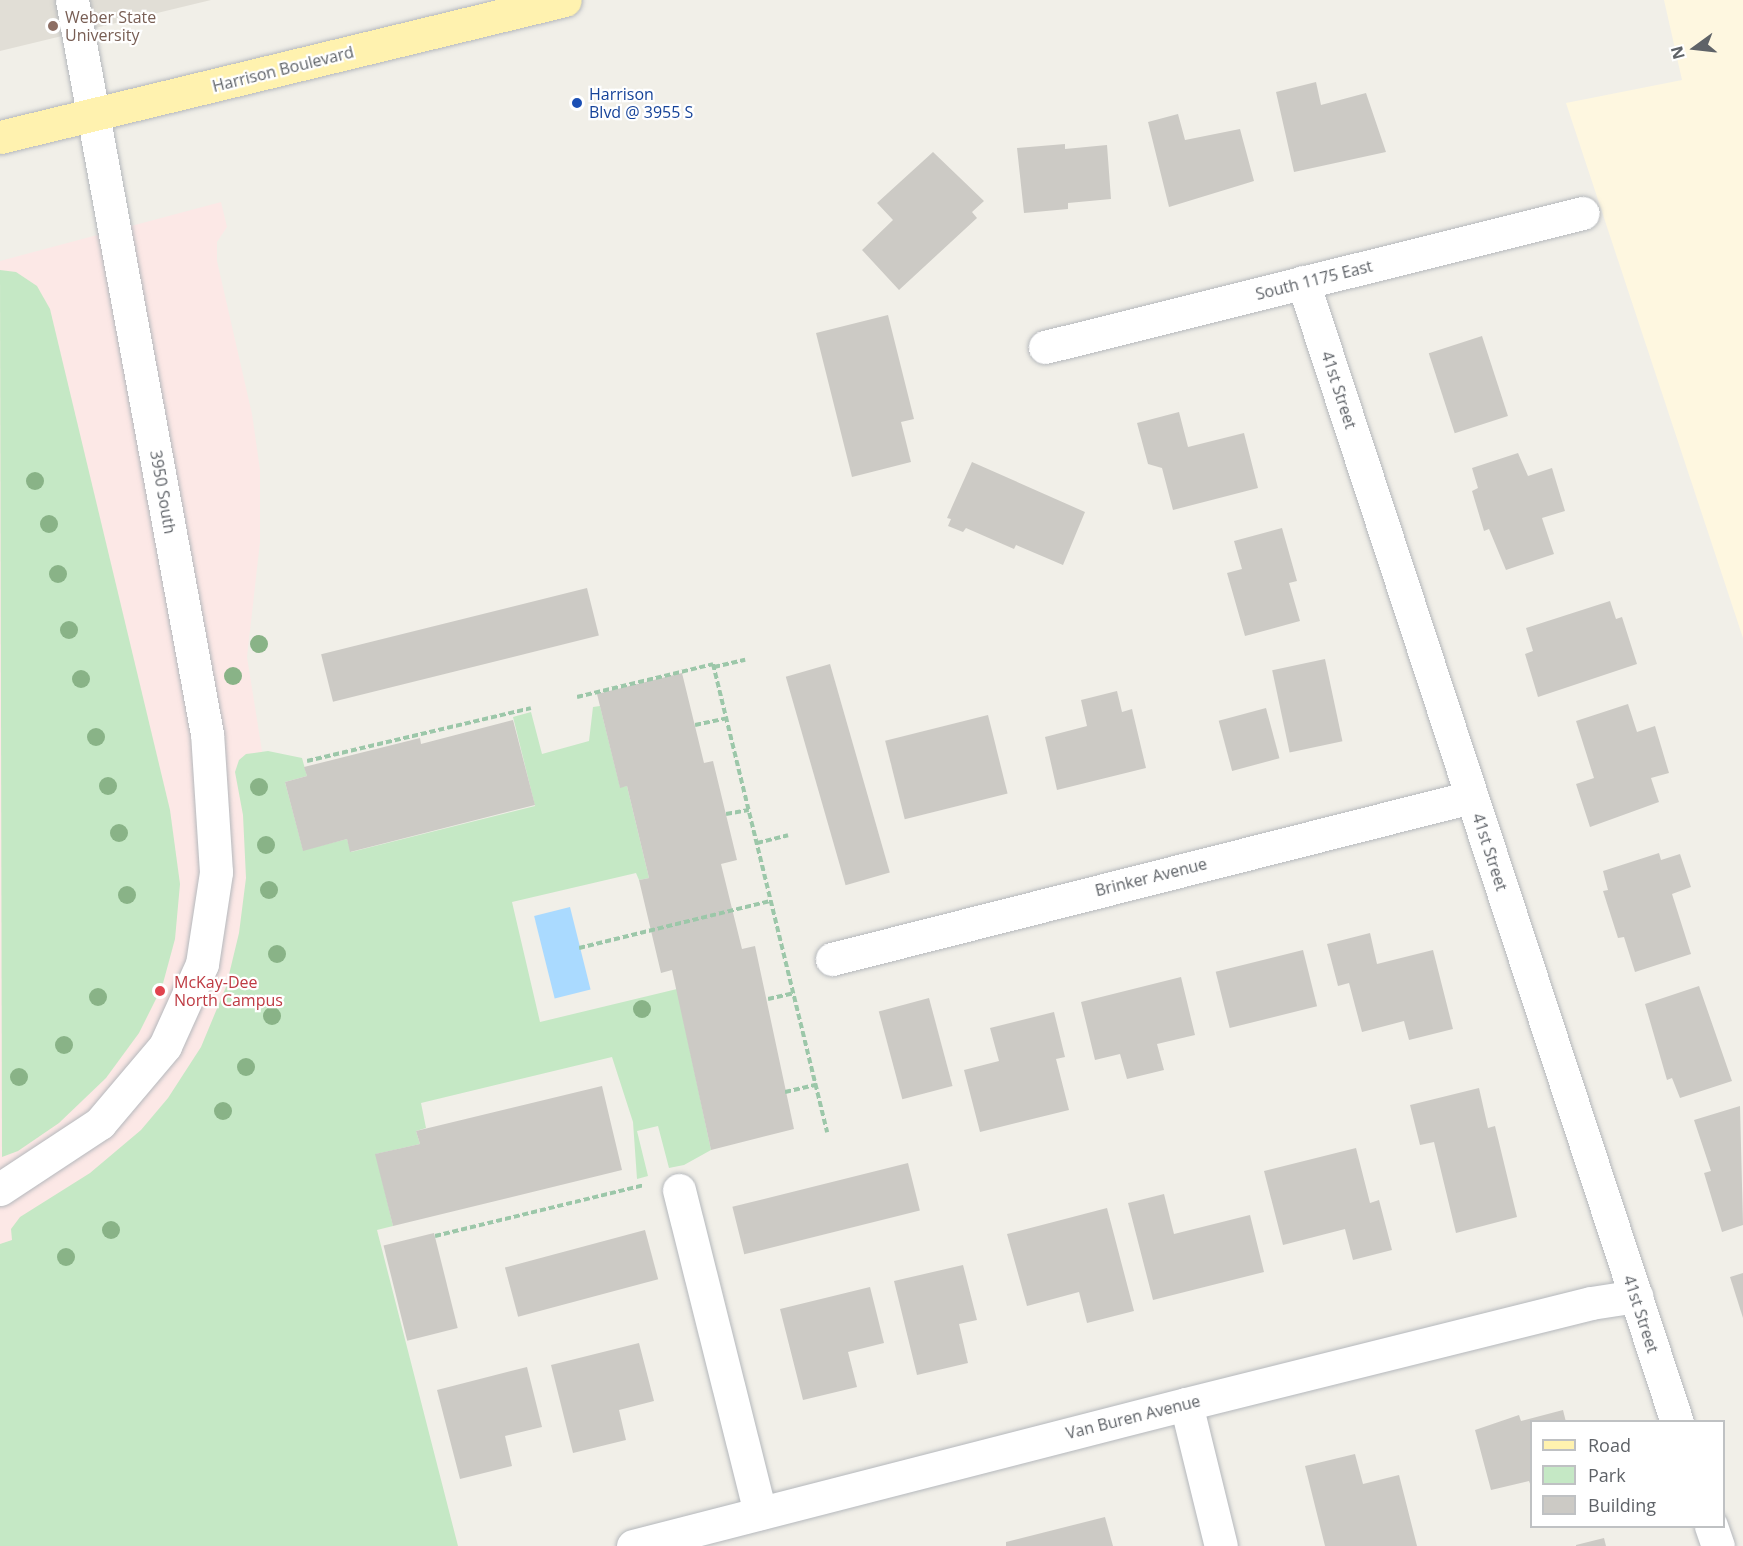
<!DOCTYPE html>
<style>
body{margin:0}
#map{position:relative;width:1743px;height:1546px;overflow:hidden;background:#f1efe8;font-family:"Open Sans",sans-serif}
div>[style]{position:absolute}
.commercial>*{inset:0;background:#fef7e0}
.education>*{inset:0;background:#e1ded6}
.medical>*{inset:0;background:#fce8e6}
.green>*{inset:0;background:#c5e8c5}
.water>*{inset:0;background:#aadaff;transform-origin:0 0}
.building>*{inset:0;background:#cccac5;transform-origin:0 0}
.path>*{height:4px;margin-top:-2px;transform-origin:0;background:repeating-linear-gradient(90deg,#9cc7a9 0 6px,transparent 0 9px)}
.roads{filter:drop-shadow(0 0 2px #b5b8bc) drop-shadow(0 0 2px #b5b8bc)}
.minor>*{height:33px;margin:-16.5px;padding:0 16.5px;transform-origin:16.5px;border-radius:16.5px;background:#fff}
.major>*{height:33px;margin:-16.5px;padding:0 16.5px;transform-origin:16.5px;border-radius:16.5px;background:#fff2af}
.trees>*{width:18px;height:18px;margin:-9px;border-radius:50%;background:#89b387}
.dots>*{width:16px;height:16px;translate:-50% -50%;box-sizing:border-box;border:3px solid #fff;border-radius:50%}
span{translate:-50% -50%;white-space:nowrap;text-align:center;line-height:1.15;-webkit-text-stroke:4.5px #fff;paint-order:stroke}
.education-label{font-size:16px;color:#785e54}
.left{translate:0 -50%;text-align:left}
.street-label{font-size:16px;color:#5f6368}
.transit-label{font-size:16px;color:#164399}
.health-label{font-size:16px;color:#be3a42}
.legend{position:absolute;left:1530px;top:1420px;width:195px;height:108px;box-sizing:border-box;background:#fff;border:2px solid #bfc1c3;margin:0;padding:8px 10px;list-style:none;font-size:18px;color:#5f6368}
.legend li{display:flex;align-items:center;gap:12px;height:30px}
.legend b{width:30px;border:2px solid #bfc1c3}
.north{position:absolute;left:1665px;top:18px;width:60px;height:60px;-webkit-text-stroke:4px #fff;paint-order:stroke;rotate:255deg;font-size:16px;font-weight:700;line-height:24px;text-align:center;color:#5f6368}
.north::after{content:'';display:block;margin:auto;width:21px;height:27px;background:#5f6368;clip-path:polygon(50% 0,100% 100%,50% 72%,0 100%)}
</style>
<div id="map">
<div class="commercial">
<i style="clip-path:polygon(1664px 0,1743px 0,1743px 638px,1566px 103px,1682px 80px)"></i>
</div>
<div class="education">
<i style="clip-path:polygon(0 0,211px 0,0 51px)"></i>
</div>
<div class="medical">
<i style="clip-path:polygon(221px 202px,227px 227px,217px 242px,217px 261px,252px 414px,260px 470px,260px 542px,247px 657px,262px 751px,403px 1338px,458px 1546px,0 1546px,0 261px)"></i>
</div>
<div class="green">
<i style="clip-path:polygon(0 270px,16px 272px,37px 286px,50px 309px,170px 810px,180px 884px,175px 939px,162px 987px,139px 1033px,106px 1078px,59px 1123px,18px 1151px,2px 1157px)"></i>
<i style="clip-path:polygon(600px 706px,620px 787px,627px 786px,649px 878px,639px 880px,636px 873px,512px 902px,540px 1022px,677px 989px,711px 1150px,684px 1165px,669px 1168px,658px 1126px,637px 1131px,648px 1176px,637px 1179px,633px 1122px,612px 1057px,421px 1103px,426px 1128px,416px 1131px,420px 1144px,376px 1154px,393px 1226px,377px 1230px,458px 1546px,0 1546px,0 1244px,12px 1240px,11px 1229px,20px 1217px,90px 1173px,141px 1130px,168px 1098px,201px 1047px,226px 987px,239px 933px,246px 878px,243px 815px,235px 772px,239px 760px,246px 754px,268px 751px,302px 758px,307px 776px,285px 782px,303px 850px,347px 839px,351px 852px,535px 806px,513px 717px,531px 712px,542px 754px,589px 741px,593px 707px)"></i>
</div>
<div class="water">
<i style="left:570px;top:907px;width:85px;height:37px;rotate:76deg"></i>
</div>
<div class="building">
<i style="clip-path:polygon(1316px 82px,1321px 105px,1366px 93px,1386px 152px,1294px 172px,1276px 92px)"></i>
<i style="clip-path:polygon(1178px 114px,1185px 140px,1240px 129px,1254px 181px,1169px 207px,1148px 122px)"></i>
<i style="clip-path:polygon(1065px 144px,1065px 149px,1107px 145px,1111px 199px,1068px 203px,1068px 209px,1024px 213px,1017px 148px)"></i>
<i style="clip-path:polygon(933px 152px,984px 201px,972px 212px,977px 218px,899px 290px,862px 250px,893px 220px,877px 203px)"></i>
<i style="clip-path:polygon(888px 315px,914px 419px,901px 422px,911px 462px,852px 477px,816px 333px)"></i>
<i style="left:1482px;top:336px;width:84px;height:56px;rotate:72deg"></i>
<i style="clip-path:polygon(1179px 412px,1188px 447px,1244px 433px,1258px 488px,1173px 510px,1162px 468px,1148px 464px,1137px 423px)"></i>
<i style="clip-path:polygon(1518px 453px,1528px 476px,1552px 468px,1565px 511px,1542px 518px,1554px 554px,1506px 570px,1489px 529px,1484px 531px,1472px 491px,1478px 488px,1472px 468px)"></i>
<i style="clip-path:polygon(972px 462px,1085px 512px,1063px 565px,1016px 545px,1014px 549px,966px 528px,963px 532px,948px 526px,951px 519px,947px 518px)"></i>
<i style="clip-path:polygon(1282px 528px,1297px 581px,1289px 583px,1300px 621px,1245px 636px,1227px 573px,1242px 569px,1234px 541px)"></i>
<i style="left:587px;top:588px;width:49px;height:274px;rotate:76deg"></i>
<i style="clip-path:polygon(1610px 601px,1616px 619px,1622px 617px,1637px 664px,1538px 697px,1525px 654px,1533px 651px,1526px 628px)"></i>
<i style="left:1325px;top:659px;width:84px;height:54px;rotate:78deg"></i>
<i style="left:830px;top:664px;width:217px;height:46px;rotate:74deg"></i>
<i style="clip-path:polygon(682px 673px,704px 763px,713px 761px,737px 860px,721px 864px,742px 949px,755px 946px,794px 1129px,711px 1150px,672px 970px,661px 973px,639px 880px,649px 878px,627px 786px,620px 788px,597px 694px)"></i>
<i style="clip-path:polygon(1117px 691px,1122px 712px,1132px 709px,1146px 768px,1057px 790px,1045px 737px,1087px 726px,1081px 700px)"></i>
<i style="clip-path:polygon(1628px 704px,1637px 732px,1655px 726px,1669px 773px,1651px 778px,1659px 802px,1590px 827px,1576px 784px,1594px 778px,1576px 721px)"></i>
<i style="left:1266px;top:708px;width:52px;height:49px;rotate:75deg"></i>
<i style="left:988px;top:715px;width:81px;height:106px;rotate:76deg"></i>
<i style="clip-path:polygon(513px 720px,535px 805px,350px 852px,347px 839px,303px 851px,285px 782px,307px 776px,304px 767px,420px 738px,421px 744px)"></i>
<i style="clip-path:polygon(1659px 853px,1661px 860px,1680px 854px,1691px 887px,1672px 894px,1691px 954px,1635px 972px,1624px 937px,1618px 938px,1603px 891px,1608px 890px,1603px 871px)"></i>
<i style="clip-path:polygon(1370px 933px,1377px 964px,1433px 950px,1453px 1029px,1409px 1040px,1404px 1021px,1362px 1032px,1349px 983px,1338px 986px,1327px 944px)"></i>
<i style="left:1303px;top:950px;width:58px;height:90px;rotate:76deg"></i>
<i style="clip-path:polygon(1181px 977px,1195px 1035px,1157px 1044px,1164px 1070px,1127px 1079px,1120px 1054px,1095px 1060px,1081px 1002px)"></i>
<i style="clip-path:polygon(1699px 986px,1732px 1081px,1680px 1098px,1672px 1078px,1667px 1080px,1645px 1004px)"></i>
<i style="left:929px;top:998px;width:91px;height:52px;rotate:75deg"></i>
<i style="clip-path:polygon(1054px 1012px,1065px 1057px,1056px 1059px,1069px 1110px,980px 1132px,964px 1070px,999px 1061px,990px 1028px)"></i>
<i style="clip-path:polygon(602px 1086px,622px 1170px,393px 1226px,375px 1154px,420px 1144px,416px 1131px)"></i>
<i style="clip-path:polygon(1479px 1088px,1488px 1128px,1495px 1126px,1517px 1217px,1456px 1233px,1434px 1142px,1420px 1145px,1410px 1105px)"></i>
<i style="clip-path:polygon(1740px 1106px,1743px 1225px,1722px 1232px,1704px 1173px,1711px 1171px,1694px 1120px)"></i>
<i style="clip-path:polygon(1356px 1148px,1370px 1203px,1379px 1200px,1392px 1250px,1353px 1260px,1345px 1229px,1283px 1245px,1264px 1171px)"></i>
<i style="left:908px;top:1163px;width:49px;height:181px;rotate:76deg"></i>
<i style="clip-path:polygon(1164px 1194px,1174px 1234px,1250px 1215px,1264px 1272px,1153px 1300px,1128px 1203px)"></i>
<i style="clip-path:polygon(1107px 1208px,1134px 1311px,1087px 1323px,1079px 1292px,1027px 1306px,1007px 1234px)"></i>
<i style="left:645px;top:1230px;width:51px;height:145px;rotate:75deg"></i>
<i style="left:434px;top:1233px;width:98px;height:52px;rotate:76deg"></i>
<i style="clip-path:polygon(963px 1265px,977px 1320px,959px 1324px,968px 1363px,917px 1375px,894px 1281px)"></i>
<i style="clip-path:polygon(1743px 1273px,1743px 1318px,1730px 1277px)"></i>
<i style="clip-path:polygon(870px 1287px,884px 1343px,848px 1352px,857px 1387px,803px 1400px,780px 1309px)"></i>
<i style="clip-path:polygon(639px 1343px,654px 1401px,619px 1410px,626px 1440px,573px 1453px,551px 1365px)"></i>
<i style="clip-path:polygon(527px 1367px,542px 1427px,505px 1436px,512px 1466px,460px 1479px,437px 1390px)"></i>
<i style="clip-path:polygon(1563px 1410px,1566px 1422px,1532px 1422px,1532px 1489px,1529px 1481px,1491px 1490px,1475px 1430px,1519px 1415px,1521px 1421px)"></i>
<i style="clip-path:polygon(1355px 1454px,1363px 1484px,1399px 1475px,1417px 1546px,1325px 1546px,1305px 1466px)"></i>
<i style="clip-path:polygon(1105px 1517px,1113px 1546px,1006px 1546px,1006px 1542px)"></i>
<i style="clip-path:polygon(1604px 1538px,1606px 1546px,1576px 1546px,1576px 1545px)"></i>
</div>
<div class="path">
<i style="left:714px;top:667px;width:32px;rotate:-13deg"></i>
<i style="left:577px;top:697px;width:140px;rotate:-13.6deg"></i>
<i style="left:713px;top:664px;width:482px;rotate:76.3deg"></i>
<i style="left:695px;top:725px;width:33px;rotate:-12deg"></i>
<i style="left:307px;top:761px;width:230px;rotate:-13.3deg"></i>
<i style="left:726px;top:814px;width:23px;rotate:-10deg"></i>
<i style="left:757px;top:843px;width:32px;rotate:-14deg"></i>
<i style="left:579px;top:948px;width:198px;rotate:-13.8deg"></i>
<i style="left:768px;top:999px;width:27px;rotate:-13deg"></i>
<i style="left:785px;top:1092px;width:32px;rotate:-13deg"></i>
<i style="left:435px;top:1236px;width:215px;rotate:-13.7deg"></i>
</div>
<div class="roads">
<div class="minor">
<i style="left:1303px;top:282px;width:1200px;rotate:71.84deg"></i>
<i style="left:1045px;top:347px;width:554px;rotate:-13.99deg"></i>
<i style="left:832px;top:959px;width:659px;rotate:-14.23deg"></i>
<i style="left:0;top:1189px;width:120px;rotate:-33.4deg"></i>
<i style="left:100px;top:1123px;width:101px;rotate:-49.8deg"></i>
<i style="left:165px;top:1046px;width:90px;rotate:-65.7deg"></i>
<i style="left:202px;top:964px;width:93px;rotate:-81.3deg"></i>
<i style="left:216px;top:872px;width:138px;rotate:-93.7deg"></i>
<i style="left:207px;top:734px;width:746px;rotate:-100.42deg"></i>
<i style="left:679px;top:1190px;width:333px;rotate:75.9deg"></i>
<i style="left:1186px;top:1404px;width:146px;rotate:76.2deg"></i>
<i style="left:1711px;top:1526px;width:21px;rotate:71deg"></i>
<i style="left:633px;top:1546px;width:571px;rotate:-14.4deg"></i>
<i style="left:1186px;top:1404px;width:417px;rotate:-14deg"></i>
<i style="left:1591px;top:1303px;width:46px;rotate:-8.8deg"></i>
</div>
<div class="major">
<i style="left:0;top:137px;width:581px;rotate:-13.63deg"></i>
</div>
</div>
<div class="trees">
<i style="left:35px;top:481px"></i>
<i style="left:49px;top:524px"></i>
<i style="left:58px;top:574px"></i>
<i style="left:69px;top:630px"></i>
<i style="left:259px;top:644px"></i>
<i style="left:233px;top:676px"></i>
<i style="left:81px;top:679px"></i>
<i style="left:96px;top:737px"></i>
<i style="left:108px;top:786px"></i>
<i style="left:259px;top:787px"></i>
<i style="left:119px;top:833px"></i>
<i style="left:266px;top:845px"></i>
<i style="left:269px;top:890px"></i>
<i style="left:127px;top:895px"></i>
<i style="left:277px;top:954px"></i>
<i style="left:98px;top:997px"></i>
<i style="left:642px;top:1009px"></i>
<i style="left:272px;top:1016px"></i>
<i style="left:64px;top:1045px"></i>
<i style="left:246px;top:1067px"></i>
<i style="left:19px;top:1077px"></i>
<i style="left:223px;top:1111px"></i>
<i style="left:111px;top:1230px"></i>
<i style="left:66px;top:1257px"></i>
</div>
<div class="dots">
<i style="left:53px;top:26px;background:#8d6e63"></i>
<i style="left:577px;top:103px;background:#1a4fb4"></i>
<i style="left:160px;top:991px;background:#e0444e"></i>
</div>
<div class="education-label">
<span class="left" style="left:65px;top:26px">Weber State<br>University</span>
</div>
<div class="street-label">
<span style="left:283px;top:69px;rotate:-14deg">Harrison Boulevard</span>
<span style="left:1314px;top:280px;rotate:-14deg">South 1175 East</span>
<span style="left:1339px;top:390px;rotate:72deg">41st Street</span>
<span style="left:163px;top:492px;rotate:80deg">3950 South</span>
<span style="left:1490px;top:852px;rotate:72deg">41st Street</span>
<span style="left:1151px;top:877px;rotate:-14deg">Brinker Avenue</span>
<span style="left:1641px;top:1314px;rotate:72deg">41st Street</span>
<span style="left:1133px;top:1417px;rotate:-14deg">Van Buren Avenue</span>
</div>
<div class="transit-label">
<span class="left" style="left:589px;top:103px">Harrison<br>Blvd @ 3955 S</span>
</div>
<div class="health-label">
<span class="left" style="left:174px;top:991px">McKay-Dee<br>North Campus</span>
</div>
<ul class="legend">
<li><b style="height:8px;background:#fff2af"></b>Road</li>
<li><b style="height:16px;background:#c5e8c5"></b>Park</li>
<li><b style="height:16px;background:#cccac5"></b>Building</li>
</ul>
<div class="north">N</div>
</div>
